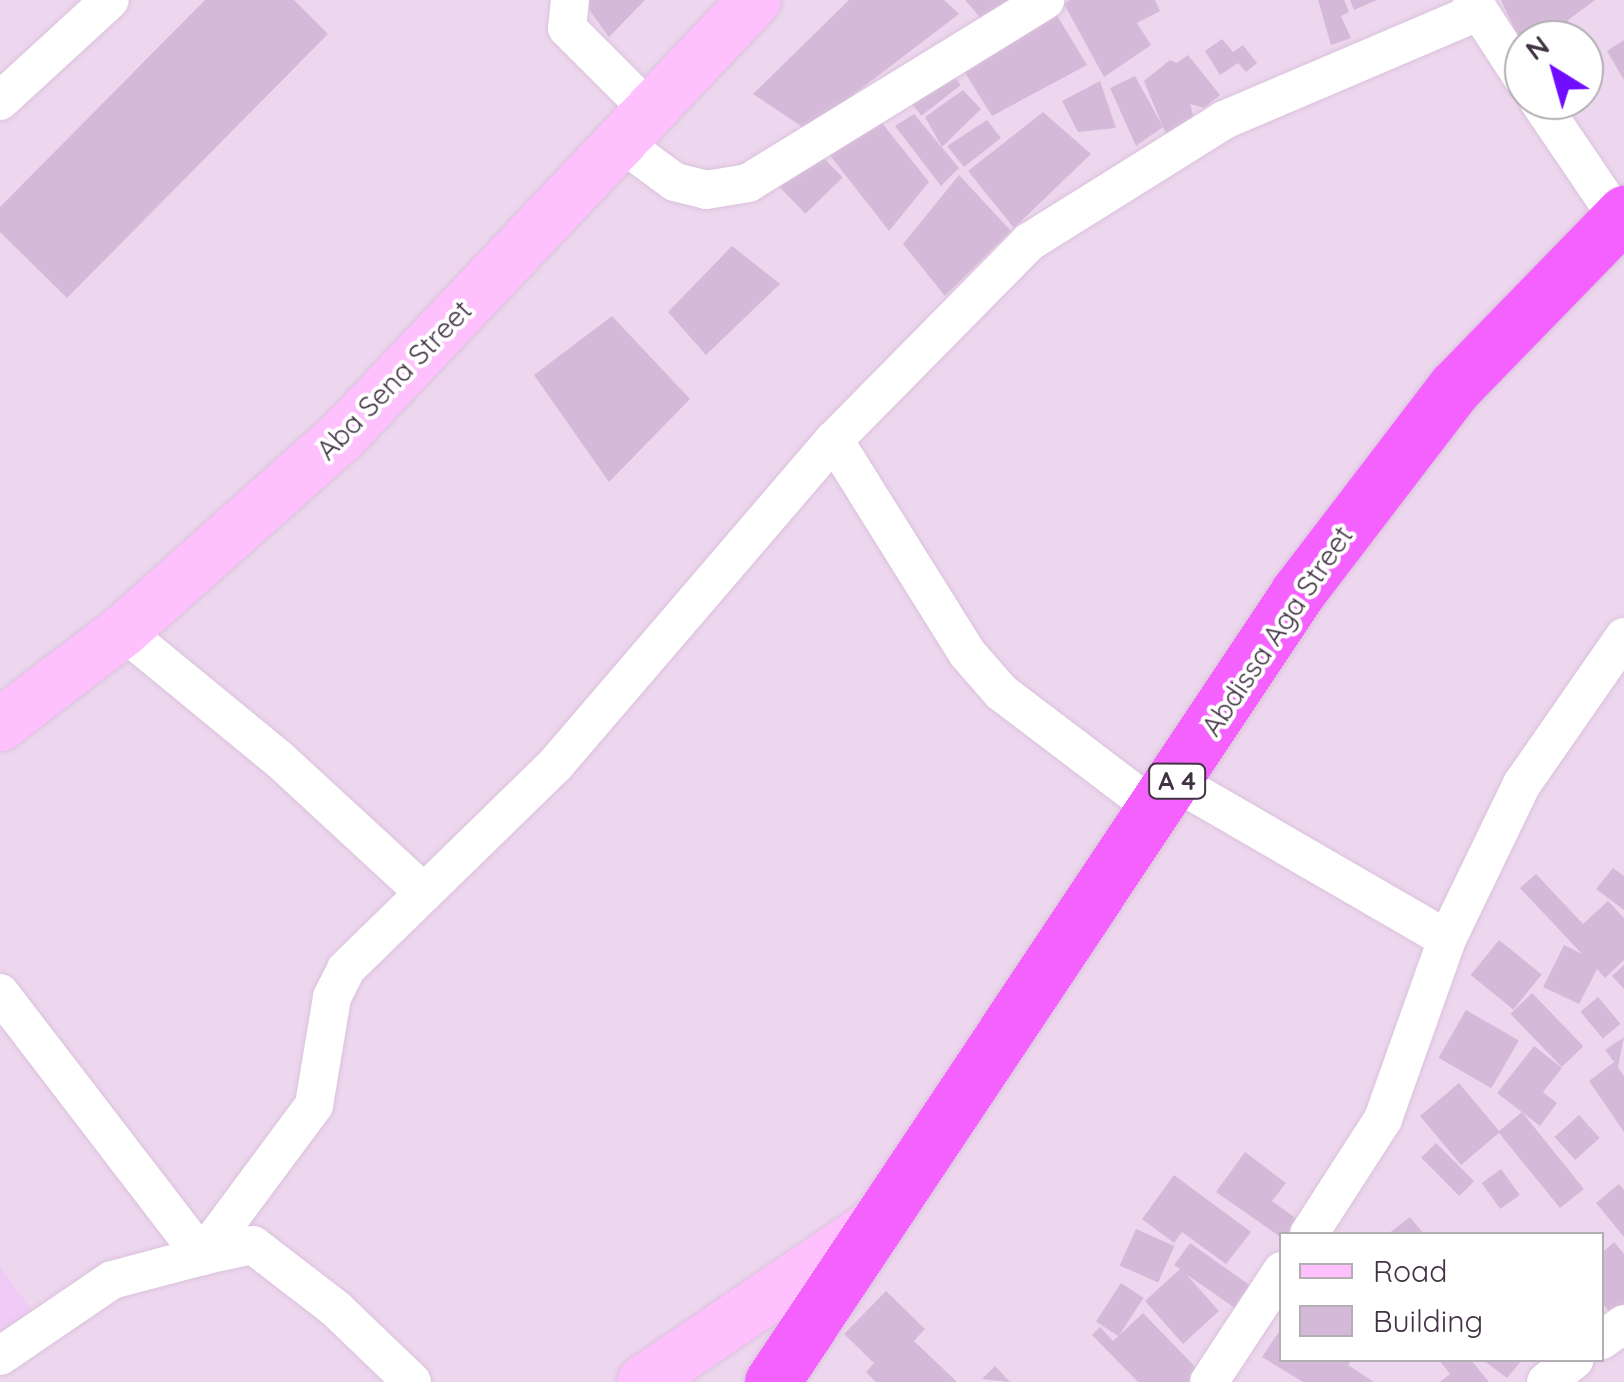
<!DOCTYPE html>
<style>
body{margin:0}
#map{position:relative;width:1624px;height:1382px;overflow:hidden;background:#f2e3f2;font-family:Quicksand,sans-serif}
div>[style]{position:absolute}
.residential>*{inset:0;background:#edd7ee}
.commercial>*{inset:0;background:#f0cbf6}
.building>*{inset:0;background:#d4bad8;transform-origin:0 0}
.roads{filter:drop-shadow(0 0 2px #dac2dc) drop-shadow(0 0 2px #dac2dc)}
.street>*{height:38px;margin:-19px;padding:0 19px;transform-origin:19px;border-radius:19px;background:#fff}
.secondary>*{height:52px;margin:-26px;padding:0 26px;transform-origin:26px;border-radius:26px;background:#ffc0fe}
.highway>*{height:55px;margin:-27.5px;padding:0 27.5px;transform-origin:27.5px;border-radius:27.5px;background:#f461ff}
span{translate:-50% -50%;white-space:nowrap;text-align:center;line-height:1.15;-webkit-text-stroke:8px #fff;paint-order:stroke}
.shield-label span{padding:2px 8px;background:#fff;border:2px solid;border-radius:8px;-webkit-text-stroke-width:0}
.shield-label{font-size:25px;color:#423344;font-weight:700}
.street-label{font-size:28px;color:#423344}
.legend{position:absolute;left:1279px;top:1232px;width:325px;height:130px;box-sizing:border-box;background:#fff;border:2px solid #b3adb4;margin:0;padding:12px 18px;list-style:none;font-size:30px;color:#423344}
.legend li{display:flex;align-items:center;gap:20px;height:50px}
.legend b{width:50px;border:2px solid #b3adb4}
.north{position:absolute;left:1504px;top:20px;width:100px;height:100px;box-sizing:border-box;background:#fff;border:2px solid #b3adb4;border-radius:50%;rotate:323deg;font-size:28px;font-weight:700;line-height:40px;text-align:center;color:#423344}
.north::after{content:'';display:block;margin:auto;width:35px;height:45px;background:#710dff;clip-path:polygon(50% 0,100% 100%,50% 72%,0 100%)}
</style>
<div id="map">
<div class="residential">
<i style="clip-path:polygon(evenodd,0 0,1624px 0,1624px 1382px,0 1382px,0 0,1524px 40px,1584px 40px,1584px 100px,1524px 100px,1524px 40px,0 0,1282px 1234px,1602px 1234px,1602px 1360px,1282px 1360px,1282px 1234px)"></i>
</div>
<div class="commercial">
<i style="clip-path:polygon(0 1266px,34px 1314px,0 1339px)"></i>
</div>
<div class="building">
<i style="clip-path:polygon(205px 0,294px 0,328px 34px,67px 298px,0 232px,0 207px)"></i>
<i style="clip-path:polygon(582px 0,645px 0,609px 37px)"></i>
<i style="clip-path:polygon(849px 0,944px 0,959px 14px,807px 130px,753px 94px)"></i>
<i style="clip-path:polygon(965px 0,1020px 0,985px 23px)"></i>
<i style="clip-path:polygon(1070px 0,1155px 0,1160px 11px,1137px 23px,1151px 45px,1104px 77px,1064px 4px)"></i>
<i style="clip-path:polygon(1318px 0,1344px 0,1349px 12px,1341px 16px,1351px 38px,1331px 45px)"></i>
<i style="clip-path:polygon(1350px 0,1377px 0,1354px 10px)"></i>
<i style="clip-path:polygon(1501px 0,1595px 0,1568px 20px,1574px 40px,1524px 40px,1524px 50px)"></i>
<i style="clip-path:polygon(1053px 9px,1087px 65px,992px 116px,962px 68px)"></i>
<i style="clip-path:polygon(1222px 39px,1233px 52px,1243px 45px,1257px 63px,1246px 72px,1238px 63px,1220px 75px,1205px 51px)"></i>
<i style="clip-path:polygon(1624px 40px,1624px 80px,1607px 51px)"></i>
<i style="clip-path:polygon(1188px 55px,1220px 95px,1204px 108px,1190px 104px,1196px 125px,1170px 144px,1144px 81px,1170px 60px,1177px 63px)"></i>
<i style="left:946px;top:66px;width:24px;height:50px;rotate:52deg"></i>
<i style="clip-path:polygon(1135px 76px,1163px 127px,1136px 146px,1110px 88px)"></i>
<i style="clip-path:polygon(1100px 81px,1116px 128px,1078px 132px,1062px 101px)"></i>
<i style="clip-path:polygon(963px 90px,981px 109px,942px 147px,925px 117px)"></i>
<i style="clip-path:polygon(1043px 112px,1091px 154px,1014px 228px,968px 171px)"></i>
<i style="clip-path:polygon(874px 113px,929px 182px,889px 231px,825px 149px)"></i>
<i style="clip-path:polygon(914px 114px,959px 168px,941px 186px,895px 126px)"></i>
<i style="clip-path:polygon(987px 120px,1001px 138px,964px 167px,947px 146px)"></i>
<i style="left:817px;top:151px;width:37px;height:52px;rotate:46deg"></i>
<i style="clip-path:polygon(959px 175px,1011px 231px,945px 296px,903px 244px)"></i>
<i style="clip-path:polygon(732px 246px,780px 284px,706px 355px,668px 312px)"></i>
<i style="clip-path:polygon(612px 316px,690px 399px,609px 482px,534px 375px)"></i>
<i style="clip-path:polygon(1613px 868px,1624px 876px,1624px 910px,1596px 889px)"></i>
<i style="clip-path:polygon(1536px 874px,1583px 924px,1608px 901px,1624px 918px,1624px 960px,1605px 978px,1597px 969px,1579px 1004px,1543px 987px,1564px 945px,1582px 954px,1520px 888px)"></i>
<i style="left:1499px;top:940px;width:55px;height:45px;rotate:39deg"></i>
<i style="clip-path:polygon(1624px 965px,1624px 989px,1612px 976px)"></i>
<i style="left:1532px;top:993px;width:74px;height:30px;rotate:46deg"></i>
<i style="left:1598px;top:997px;width:35px;height:23px;rotate:50deg"></i>
<i style="left:1466px;top:1010px;width:61px;height:55px;rotate:30deg"></i>
<i style="clip-path:polygon(1624px 1037px,1618px 1067px,1624px 1076px,1624px 1132px,1589px 1081px,1614px 1062px,1605px 1050px)"></i>
<i style="clip-path:polygon(1534px 1046px,1562px 1068px,1543px 1092px,1557px 1103px,1540px 1126px,1497px 1093px)"></i>
<i style="clip-path:polygon(1459px 1083px,1499px 1131px,1522px 1112px,1584px 1189px,1560px 1208px,1499px 1133px,1461px 1165px,1420px 1116px)"></i>
<i style="left:1579px;top:1115px;width:31px;height:33px;rotate:48deg"></i>
<i style="left:1436px;top:1143px;width:54px;height:21px;rotate:45deg"></i>
<i style="clip-path:polygon(1245px 1152px,1286px 1183px,1272px 1201px,1301px 1222px,1292px 1234px,1282px 1238px,1216px 1192px)"></i>
<i style="left:1501px;top:1169px;width:32px;height:24px;rotate:54deg"></i>
<i style="clip-path:polygon(1174px 1175px,1251px 1232px,1226px 1264px,1182px 1232px,1174px 1243px,1142px 1219px)"></i>
<i style="clip-path:polygon(1619px 1184px,1624px 1190px,1624px 1237px,1596px 1203px)"></i>
<i style="clip-path:polygon(1410px 1217px,1424px 1234px,1388px 1234px)"></i>
<i style="left:1136px;top:1229px;width:42px;height:40px;rotate:24deg"></i>
<i style="clip-path:polygon(1614px 1242px,1624px 1254px,1624px 1303px,1611px 1314px,1602px 1302px,1602px 1253px)"></i>
<i style="clip-path:polygon(1190px 1243px,1258px 1291px,1242px 1313px,1186px 1274px,1219px 1311px,1183px 1344px,1145px 1301px,1180px 1269px,1174px 1265px)"></i>
<i style="left:1121px;top:1283px;width:27px;height:46px;rotate:33deg"></i>
<i style="clip-path:polygon(886px 1291px,925px 1329px,914px 1341px,957px 1382px,876px 1382px,866px 1372px,874px 1363px,844px 1334px)"></i>
<i style="clip-path:polygon(1143px 1313px,1205px 1377px,1200px 1382px,1138px 1382px,1092px 1335px,1100px 1327px,1113px 1341px)"></i>
<i style="clip-path:polygon(1282px 1327px,1282px 1360px,1352px 1360px,1348px 1365px,1374px 1382px,1303px 1382px,1262px 1357px)"></i>
<i style="clip-path:polygon(1439px 1360px,1471px 1360px,1489px 1382px,1440px 1382px,1450px 1374px)"></i>
<i style="clip-path:polygon(1483px 1360px,1522px 1360px,1507px 1378px)"></i>
<i style="clip-path:polygon(995px 1366px,1010px 1382px,982px 1379px)"></i>
</div>
<div class="roads">
<div class="street">
<i style="left:570px;top:0;width:28px;rotate:96deg"></i>
<i style="left:567px;top:28px;width:120px;rotate:45deg"></i>
<i style="left:1472px;top:0;width:95px;rotate:57deg"></i>
<i style="left:1538px;top:100px;width:143px;rotate:55.9deg"></i>
<i style="left:0;top:101px;width:149px;rotate:-42.6deg"></i>
<i style="left:623px;top:144px;width:64px;rotate:36.2deg"></i>
<i style="left:675px;top:182px;width:32px;rotate:14deg"></i>
<i style="left:706px;top:190px;width:43px;rotate:-9.5deg"></i>
<i style="left:748px;top:183px;width:349px;rotate:-31.6deg"></i>
<i style="left:834px;top:440px;width:251px;rotate:58deg"></i>
<i style="left:967px;top:653px;width:52px;rotate:48.9deg"></i>
<i style="left:1001px;top:692px;width:197px;rotate:37.2deg"></i>
<i style="left:123px;top:631px;width:202px;rotate:39.4deg"></i>
<i style="left:279px;top:759px;width:197px;rotate:42.7deg"></i>
<i style="left:1176px;top:782px;width:313px;rotate:30.1deg"></i>
<i style="left:0;top:993px;width:332px;rotate:52.5deg"></i>
<i style="left:202px;top:1256px;width:52px;rotate:-12.2deg"></i>
<i style="left:253px;top:1245px;width:105px;rotate:37.6deg"></i>
<i style="left:336px;top:1309px;width:105px;rotate:43.8deg"></i>
<i style="left:1309px;top:1234px;width:137px;rotate:-57.2deg"></i>
<i style="left:1383px;top:1119px;width:191px;rotate:-70.4deg"></i>
<i style="left:1447px;top:939px;width:172px;rotate:-64.2deg"></i>
<i style="left:1522px;top:784px;width:179px;rotate:-55.2deg"></i>
<i style="left:1602px;top:1340px;width:27px;rotate:-36deg"></i>
<i style="left:0;top:1356px;width:135px;rotate:-34.2deg"></i>
<i style="left:112px;top:1280px;width:93px;rotate:-14.9deg"></i>
<i style="left:202px;top:1256px;width:188px;rotate:-53.4deg"></i>
<i style="left:314px;top:1105px;width:109px;rotate:-80.5deg"></i>
<i style="left:332px;top:997px;width:31px;rotate:-63deg"></i>
<i style="left:346px;top:969px;width:293px;rotate:-44.3deg"></i>
<i style="left:556px;top:764px;width:427px;rotate:-49.4deg"></i>
<i style="left:834px;top:440px;width:278px;rotate:-45.4deg"></i>
<i style="left:1029px;top:242px;width:230px;rotate:-32deg"></i>
<i style="left:1224px;top:120px;width:275px;rotate:-23.1deg"></i>
<i style="left:1209px;top:1382px;width:133px;rotate:-56.7deg"></i>
<i style="left:1546px;top:1382px;width:36px;rotate:-38deg"></i>
</div>
<div class="secondary">
<i style="left:0;top:725px;width:155px;rotate:-37.4deg"></i>
<i style="left:123px;top:631px;width:295px;rotate:-41.7deg"></i>
<i style="left:343px;top:435px;width:599px;rotate:-46.56deg"></i>
<i style="left:643px;top:1382px;width:274px;rotate:-34.2deg"></i>
</div>
<div class="highway">
<i style="left:772px;top:1382px;width:949px;rotate:-56.34deg"></i>
<i style="left:1298px;top:592px;width:258px;rotate:-52.6deg"></i>
<i style="left:1455px;top:387px;width:243px;rotate:-45.8deg"></i>
</div>
</div>
<div class="shield-label">
<span style="left:1177px;top:781px">A 4</span>
</div>
<div class="street-label">
<span style="left:394px;top:380px;rotate:-46deg">Aba Sena Street</span>
<span style="left:1277px;top:631px;rotate:-56deg">Abdissa Aga Street</span>
</div>
<ul class="legend">
<li><b style="height:12px;background:#ffc0fe"></b>Road</li>
<li><b style="height:28px;background:#d4bad8"></b>Building</li>
</ul>
<div class="north">N</div>
</div>
